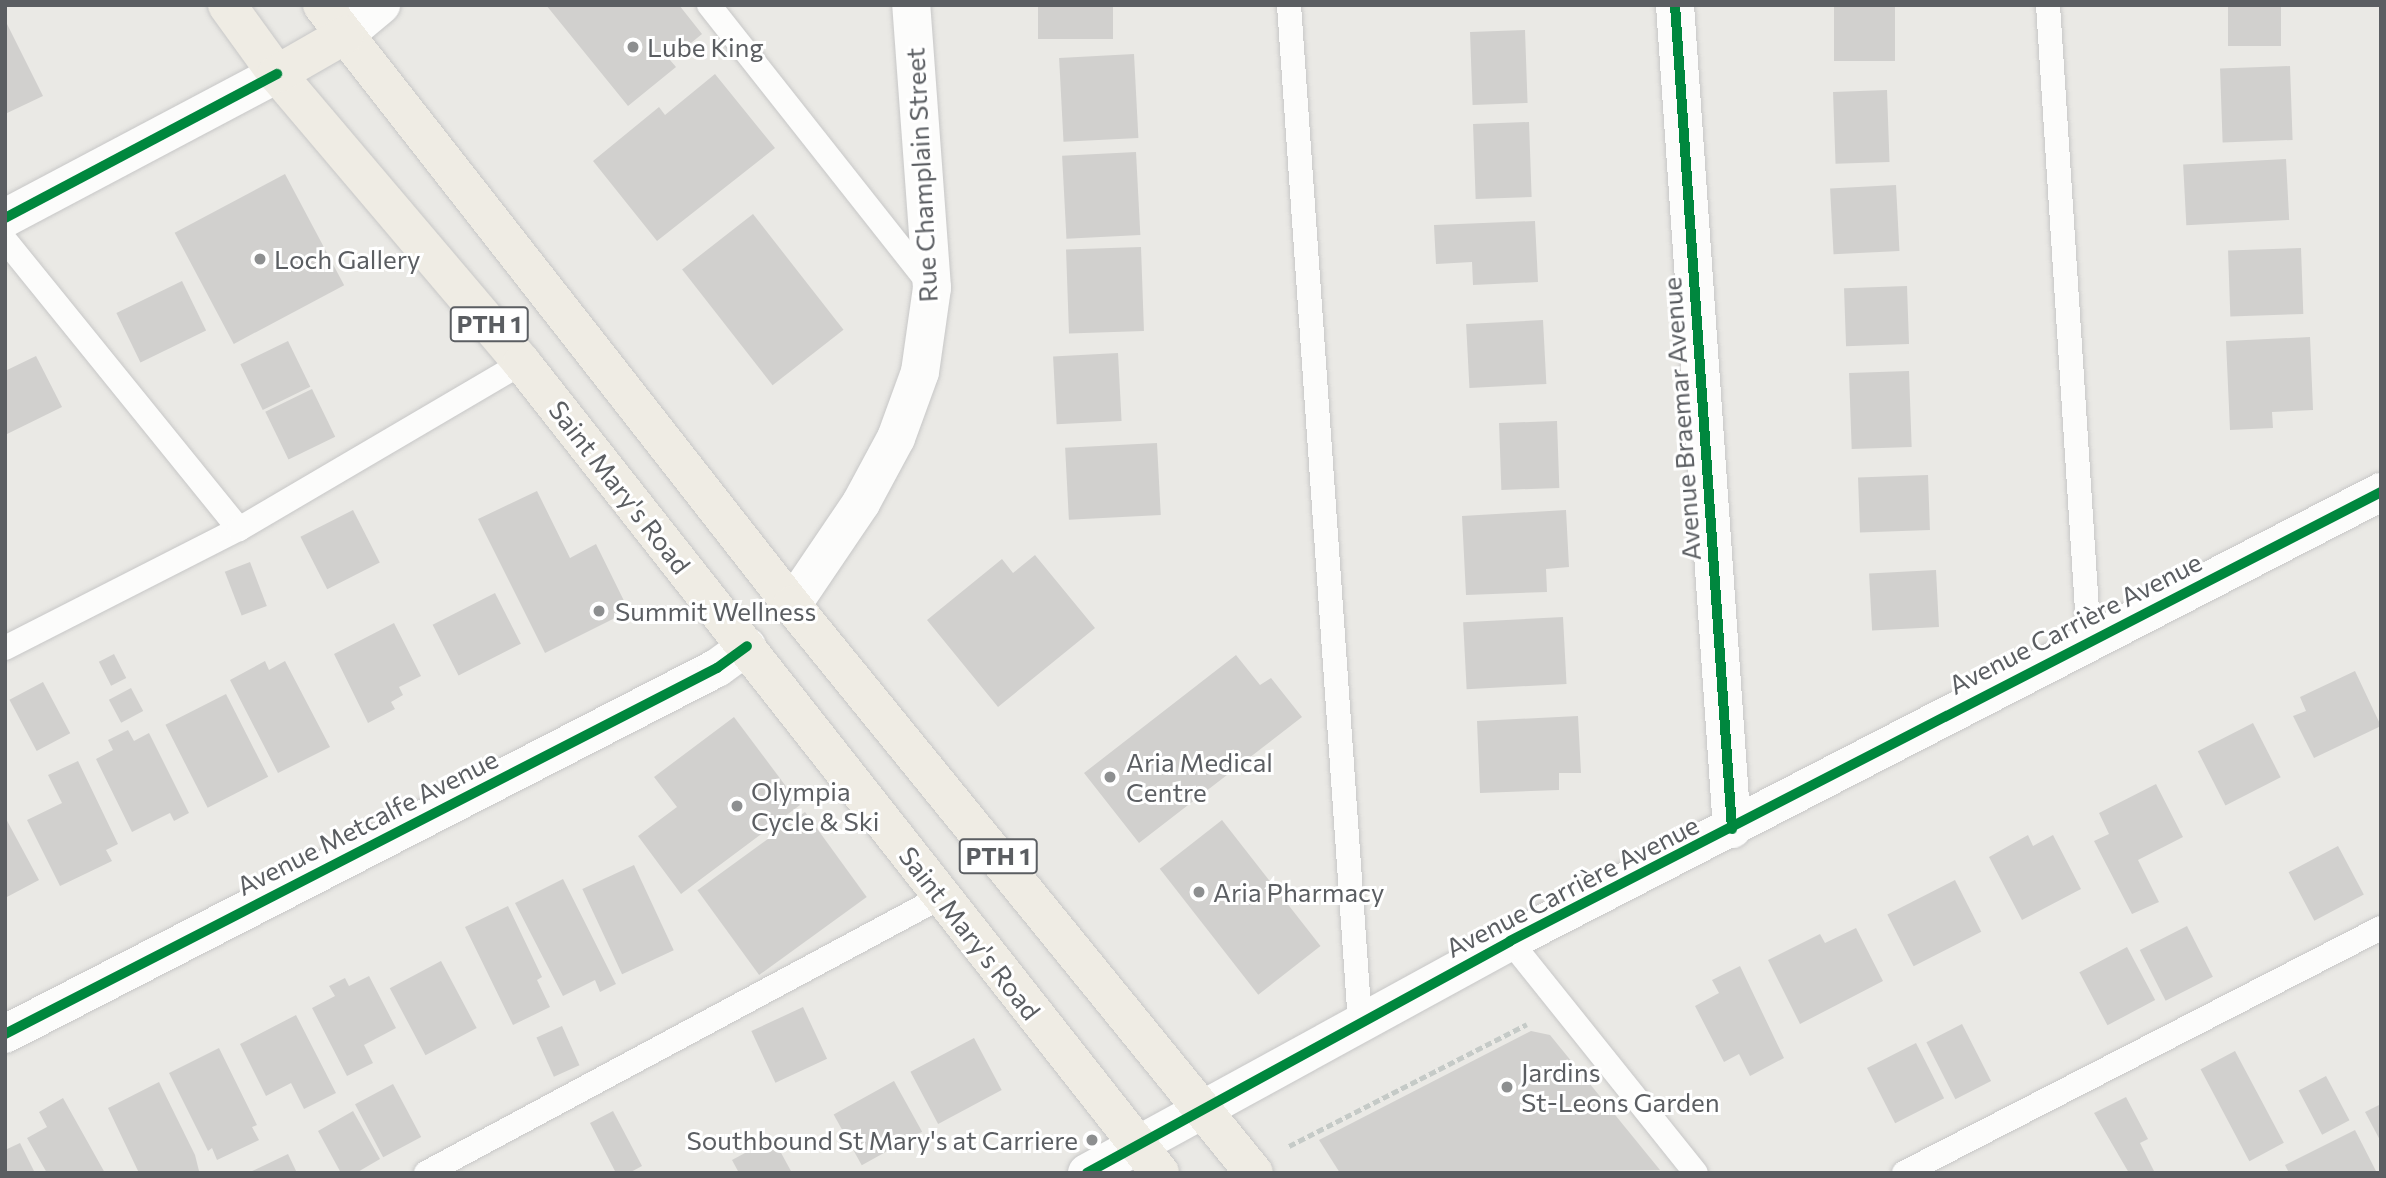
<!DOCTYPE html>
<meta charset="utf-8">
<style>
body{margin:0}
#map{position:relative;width:2386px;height:1178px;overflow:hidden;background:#eae9e5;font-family:Commissioner,sans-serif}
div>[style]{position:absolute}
.building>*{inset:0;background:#d1d0ce;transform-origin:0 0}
.path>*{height:4.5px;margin-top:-2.25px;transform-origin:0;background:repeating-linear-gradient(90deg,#c5cac7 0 7px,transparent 0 10.5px)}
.roads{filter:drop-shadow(0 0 2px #c7c7c7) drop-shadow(0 0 2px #c7c7c7)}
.service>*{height:24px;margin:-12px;padding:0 12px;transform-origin:12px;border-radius:12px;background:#fcfcfb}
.minor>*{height:38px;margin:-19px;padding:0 19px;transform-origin:19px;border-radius:19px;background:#fcfcfb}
.tertiary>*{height:38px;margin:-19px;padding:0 19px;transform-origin:19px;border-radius:19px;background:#fcfcfb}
.trunk>*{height:38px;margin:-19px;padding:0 19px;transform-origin:19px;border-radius:19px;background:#efece4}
.cycleway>*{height:10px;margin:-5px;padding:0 5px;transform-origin:5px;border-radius:5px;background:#00873e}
.dots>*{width:19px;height:19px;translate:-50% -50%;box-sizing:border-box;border:4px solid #fff;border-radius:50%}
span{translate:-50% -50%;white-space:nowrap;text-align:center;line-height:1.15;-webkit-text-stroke:6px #fff;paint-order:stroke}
.shield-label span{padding:2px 5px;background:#fff;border:2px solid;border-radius:5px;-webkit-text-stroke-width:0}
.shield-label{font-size:24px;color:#5b5e62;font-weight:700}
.poi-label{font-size:26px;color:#5b5e62}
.left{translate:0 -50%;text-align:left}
.right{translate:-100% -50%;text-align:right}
.street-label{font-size:26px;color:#5b5e62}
.frame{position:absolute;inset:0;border:7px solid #5b5e62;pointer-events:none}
</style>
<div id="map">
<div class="building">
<i style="clip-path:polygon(546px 5px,679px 5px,702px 34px,670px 60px,676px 67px,628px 106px)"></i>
<i style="left:1038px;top:5px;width:75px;height:34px"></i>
<i style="left:1834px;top:5px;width:61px;height:56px"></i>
<i style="left:2228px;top:5px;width:53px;height:41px"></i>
<i style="clip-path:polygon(5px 20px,43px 96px,5px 114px)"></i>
<i style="left:1525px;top:30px;width:73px;height:55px;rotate:88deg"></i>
<i style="left:1134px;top:54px;width:84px;height:75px;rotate:87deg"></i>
<i style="left:2290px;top:66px;width:74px;height:70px;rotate:88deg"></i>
<i style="clip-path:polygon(715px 74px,775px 148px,657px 241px,593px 161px,659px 107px,665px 115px)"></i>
<i style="left:1887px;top:90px;width:72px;height:54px;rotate:88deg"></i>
<i style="left:1529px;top:122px;width:75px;height:56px;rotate:88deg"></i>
<i style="left:1136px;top:152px;width:83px;height:74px;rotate:87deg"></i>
<i style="left:2286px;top:159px;width:61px;height:103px;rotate:87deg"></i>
<i style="left:285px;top:174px;width:126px;height:125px;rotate:62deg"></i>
<i style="left:1896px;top:185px;width:66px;height:66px;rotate:87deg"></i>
<i style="left:753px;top:214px;width:147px;height:90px;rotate:52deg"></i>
<i style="clip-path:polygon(1535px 221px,1538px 282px,1473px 285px,1472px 262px,1436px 264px,1434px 225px)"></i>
<i style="left:1141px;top:247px;width:84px;height:75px;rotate:88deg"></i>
<i style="left:2301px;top:248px;width:66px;height:73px;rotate:88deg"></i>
<i style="left:182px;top:281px;width:55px;height:73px;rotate:64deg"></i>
<i style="left:1907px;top:286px;width:58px;height:63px;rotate:88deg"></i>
<i style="left:1543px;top:320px;width:64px;height:77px;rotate:87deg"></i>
<i style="clip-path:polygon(2310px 337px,2313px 410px,2272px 412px,2273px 428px,2230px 430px,2226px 341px)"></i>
<i style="left:288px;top:341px;width:51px;height:53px;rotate:64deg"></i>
<i style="left:1118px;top:353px;width:68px;height:65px;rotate:87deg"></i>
<i style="clip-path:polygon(36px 356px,62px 407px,5px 435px,5px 371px)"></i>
<i style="left:1909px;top:371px;width:76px;height:60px;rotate:88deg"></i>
<i style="left:312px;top:389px;width:53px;height:52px;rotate:64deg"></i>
<i style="left:1557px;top:421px;width:67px;height:58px;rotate:88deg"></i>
<i style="left:1157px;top:443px;width:72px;height:92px;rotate:87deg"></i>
<i style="left:1928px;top:475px;width:55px;height:70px;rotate:88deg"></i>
<i style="clip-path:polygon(537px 491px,570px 558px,596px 544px,629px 611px,545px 653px,478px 519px)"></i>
<i style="left:353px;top:510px;width:59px;height:59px;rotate:63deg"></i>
<i style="clip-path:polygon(1566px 510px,1569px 567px,1546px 569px,1547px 592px,1466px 595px,1462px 516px)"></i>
<i style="clip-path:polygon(1035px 555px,1095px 628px,998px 707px,927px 620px,1002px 559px,1013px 573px)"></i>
<i style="left:250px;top:562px;width:47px;height:27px;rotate:69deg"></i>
<i style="left:1936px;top:570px;width:57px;height:67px;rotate:87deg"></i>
<i style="left:495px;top:593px;width:57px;height:70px;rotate:63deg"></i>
<i style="left:1563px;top:617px;width:67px;height:100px;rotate:87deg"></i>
<i style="clip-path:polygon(394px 623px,421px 676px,399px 687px,403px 695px,391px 702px,395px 709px,368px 723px,334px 654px)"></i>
<i style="left:114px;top:654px;width:27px;height:17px;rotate:63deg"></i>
<i style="clip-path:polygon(1236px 655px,1260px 685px,1271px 678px,1302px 717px,1139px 843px,1084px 773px)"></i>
<i style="clip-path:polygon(265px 661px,269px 670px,285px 661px,330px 747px,278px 773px,230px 680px)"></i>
<i style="clip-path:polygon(2355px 671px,2381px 726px,2314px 758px,2293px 716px,2306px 711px,2300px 697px)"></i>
<i style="left:43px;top:682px;width:58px;height:38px;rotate:62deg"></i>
<i style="left:131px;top:688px;width:26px;height:25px;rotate:62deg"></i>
<i style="left:226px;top:694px;width:93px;height:68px;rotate:63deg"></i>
<i style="clip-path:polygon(1578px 716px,1581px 773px,1559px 773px,1559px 790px,1480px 793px,1477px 721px)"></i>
<i style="clip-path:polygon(734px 717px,800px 805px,681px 894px,638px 836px,677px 807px,654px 777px)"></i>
<i style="left:2253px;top:723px;width:61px;height:62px;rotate:63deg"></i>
<i style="clip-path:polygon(128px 730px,134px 741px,149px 733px,189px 813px,174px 821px,170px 813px,132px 832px,96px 759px,113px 750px,108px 740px)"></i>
<i style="clip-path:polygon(78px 761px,118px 844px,106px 850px,112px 861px,60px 886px,27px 820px,62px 803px,48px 775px)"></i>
<i style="clip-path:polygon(2156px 784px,2183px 837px,2138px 860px,2159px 902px,2132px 914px,2094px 841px,2109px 834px,2099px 813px)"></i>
<i style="left:805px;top:812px;width:105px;height:133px;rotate:54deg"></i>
<i style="clip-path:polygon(5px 817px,39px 880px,5px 898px)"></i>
<i style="left:1222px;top:820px;width:160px;height:79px;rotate:52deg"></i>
<i style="clip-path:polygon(2028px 835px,2033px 846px,2053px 835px,2081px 889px,2022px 920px,1989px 857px)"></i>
<i style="left:2338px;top:846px;width:55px;height:56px;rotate:62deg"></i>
<i style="left:634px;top:865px;width:94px;height:57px;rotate:65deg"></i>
<i style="clip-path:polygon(563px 879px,616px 984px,600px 992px,595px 980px,563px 996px,515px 903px)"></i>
<i style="left:1955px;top:880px;width:58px;height:76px;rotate:63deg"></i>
<i style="clip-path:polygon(508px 906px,542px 977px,537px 980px,550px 1007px,513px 1025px,465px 927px)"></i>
<i style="left:2187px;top:926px;width:57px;height:53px;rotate:63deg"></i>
<i style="clip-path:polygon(1856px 928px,1883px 981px,1800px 1024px,1768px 960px,1820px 934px,1825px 943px)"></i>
<i style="left:2127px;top:947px;width:60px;height:54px;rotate:62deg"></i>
<i style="left:441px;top:961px;width:76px;height:58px;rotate:62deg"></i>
<i style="clip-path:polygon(1740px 966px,1784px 1058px,1750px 1076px,1739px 1054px,1724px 1062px,1695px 1006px,1719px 993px,1712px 980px)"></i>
<i style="clip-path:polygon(369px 976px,396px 1028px,364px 1045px,373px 1063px,347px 1076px,312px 1008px,335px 996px,329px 986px,345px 978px,349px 986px)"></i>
<i style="left:803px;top:1007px;width:57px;height:57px;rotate:65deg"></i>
<i style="clip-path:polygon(296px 1015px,336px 1093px,304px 1109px,291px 1083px,266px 1096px,240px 1044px)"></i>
<i style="left:1962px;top:1024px;width:64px;height:40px;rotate:63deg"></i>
<i style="left:562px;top:1026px;width:43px;height:28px;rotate:66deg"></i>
<i style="clip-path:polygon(1531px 1031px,1550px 1035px,1660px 1170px,1340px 1173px,1319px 1140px)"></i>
<i style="left:974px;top:1038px;width:59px;height:72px;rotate:62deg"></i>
<i style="left:1916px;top:1043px;width:62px;height:55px;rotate:63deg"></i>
<i style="clip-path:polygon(219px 1048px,257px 1125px,252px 1127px,259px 1140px,217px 1160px,212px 1148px,208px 1151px,169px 1073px)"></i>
<i style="left:2235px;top:1051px;width:104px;height:39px;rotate:62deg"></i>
<i style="left:2326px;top:1076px;width:50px;height:31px;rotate:62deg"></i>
<i style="left:894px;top:1081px;width:58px;height:69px;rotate:61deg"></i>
<i style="clip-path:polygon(159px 1082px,195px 1155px,199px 1171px,195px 1173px,139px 1173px,108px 1108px)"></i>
<i style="left:393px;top:1084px;width:60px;height:43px;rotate:62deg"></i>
<i style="clip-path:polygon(2126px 1097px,2148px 1139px,2140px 1143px,2155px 1173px,2129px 1173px,2094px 1113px)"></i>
<i style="clip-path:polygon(63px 1098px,105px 1173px,47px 1173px,27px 1138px,47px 1127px,39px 1112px)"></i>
<i style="clip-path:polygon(2381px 1104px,2381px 1142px,2365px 1112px)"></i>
<i style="clip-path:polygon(353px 1111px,380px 1159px,356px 1173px,341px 1173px,318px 1131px)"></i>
<i style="clip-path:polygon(613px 1111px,642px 1166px,629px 1173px,616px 1173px,590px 1123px)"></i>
<i style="clip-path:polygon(2355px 1130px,2377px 1173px,2289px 1173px,2285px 1165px)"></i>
<i style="clip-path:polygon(773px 1138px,792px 1173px,739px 1173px,732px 1160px)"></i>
<i style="clip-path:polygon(20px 1143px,35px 1173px,5px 1173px,5px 1150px)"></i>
<i style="clip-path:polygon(288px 1154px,297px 1173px,248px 1173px)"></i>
</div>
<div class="path">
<i style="left:1289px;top:1146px;width:267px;rotate:-27.1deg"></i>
</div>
<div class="roads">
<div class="service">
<i style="left:709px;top:5px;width:357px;rotate:51.7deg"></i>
<i style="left:1289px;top:5px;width:1020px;rotate:86.01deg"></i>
<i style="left:2048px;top:5px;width:636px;rotate:86.31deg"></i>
<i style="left:5px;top:240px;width:372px;rotate:51deg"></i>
<i style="left:5px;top:648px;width:263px;rotate:-27deg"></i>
<i style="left:239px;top:529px;width:328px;rotate:-30.4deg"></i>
<i style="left:1510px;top:941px;width:297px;rotate:51.3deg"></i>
<i style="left:426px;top:1173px;width:584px;rotate:-28.19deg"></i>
<i style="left:1904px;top:1173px;width:536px;rotate:-27.19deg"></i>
</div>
<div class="minor">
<i style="left:1675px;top:5px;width:826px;rotate:86.04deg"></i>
<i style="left:345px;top:35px;width:47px;rotate:-39.8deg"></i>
<i style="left:792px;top:605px;width:123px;rotate:-55.9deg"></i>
<i style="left:861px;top:503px;width:74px;rotate:-61.7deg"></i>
<i style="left:896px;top:438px;width:70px;rotate:-70deg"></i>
<i style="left:920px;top:372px;width:85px;rotate:-81.9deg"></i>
<i style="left:932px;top:288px;width:284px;rotate:-94.2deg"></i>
<i style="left:5px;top:1034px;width:801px;rotate:-27.21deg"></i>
<i style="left:717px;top:668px;width:37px;rotate:-36deg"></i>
<i style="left:1087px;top:1173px;width:482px;rotate:-28.7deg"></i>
<i style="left:1510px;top:941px;width:980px;rotate:-27.27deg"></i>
</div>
<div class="tertiary">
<i style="left:5px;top:218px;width:308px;rotate:-27.9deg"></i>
</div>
<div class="trunk">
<i style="left:227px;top:5px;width:85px;rotate:54.1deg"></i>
<i style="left:277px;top:74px;width:379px;rotate:49.7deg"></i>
<i style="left:522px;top:363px;width:1031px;rotate:51.77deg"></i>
<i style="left:322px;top:5px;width:762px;rotate:51.93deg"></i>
<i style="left:792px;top:605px;width:732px;rotate:50.88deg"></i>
<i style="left:277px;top:74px;width:78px;rotate:-29.8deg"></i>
</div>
</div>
<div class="cycleway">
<i style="left:1675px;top:5px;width:826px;rotate:86.04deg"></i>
<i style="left:5px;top:218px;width:308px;rotate:-27.9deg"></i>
<i style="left:5px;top:1034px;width:801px;rotate:-27.21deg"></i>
<i style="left:717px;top:668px;width:37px;rotate:-36deg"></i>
<i style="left:1087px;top:1173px;width:482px;rotate:-28.7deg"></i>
<i style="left:1510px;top:941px;width:980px;rotate:-27.27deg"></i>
</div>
<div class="dots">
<i style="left:633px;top:47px;background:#8d8f90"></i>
<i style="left:260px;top:259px;background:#8d8f90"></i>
<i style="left:599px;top:611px;background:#8d8f90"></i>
<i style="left:1110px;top:777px;background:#8d8f90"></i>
<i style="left:737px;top:806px;background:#8d8f90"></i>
<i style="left:1199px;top:892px;background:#8d8f90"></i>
<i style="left:1507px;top:1087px;background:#8d8f90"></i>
<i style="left:1092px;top:1140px;background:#8d8f90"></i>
</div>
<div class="shield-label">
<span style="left:489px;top:324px">PTH 1</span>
<span style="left:998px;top:856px">PTH 1</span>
</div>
<div class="poi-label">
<span class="left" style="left:647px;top:47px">Lube King</span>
<span class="left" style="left:274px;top:259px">Loch Gallery</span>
<span class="left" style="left:615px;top:611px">Summit Wellness</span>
<span class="left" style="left:1126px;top:777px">Aria Medical<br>Centre</span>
<span class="left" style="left:751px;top:806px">Olympia<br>Cycle &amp; Ski</span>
<span class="left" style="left:1213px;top:892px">Aria Pharmacy</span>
<span class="left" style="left:1521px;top:1087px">Jardins<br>St-Leons Garden</span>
<span class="right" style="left:1078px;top:1140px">Southbound St Mary's at Carriere</span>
</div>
<div class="street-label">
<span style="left:921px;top:175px;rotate:-93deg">Rue Champlain Street</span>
<span style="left:1681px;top:419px;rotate:-94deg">Avenue Braemar Avenue</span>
<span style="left:620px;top:487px;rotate:52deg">Saint Mary's Road</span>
<span style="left:2075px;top:623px;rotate:-27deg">Avenue Carrière Avenue</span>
<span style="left:367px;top:822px;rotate:-27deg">Avenue Metcalfe Avenue</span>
<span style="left:1572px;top:886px;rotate:-27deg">Avenue Carrière Avenue</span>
<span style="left:970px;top:933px;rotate:52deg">Saint Mary's Road</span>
</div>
<div class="frame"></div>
</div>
